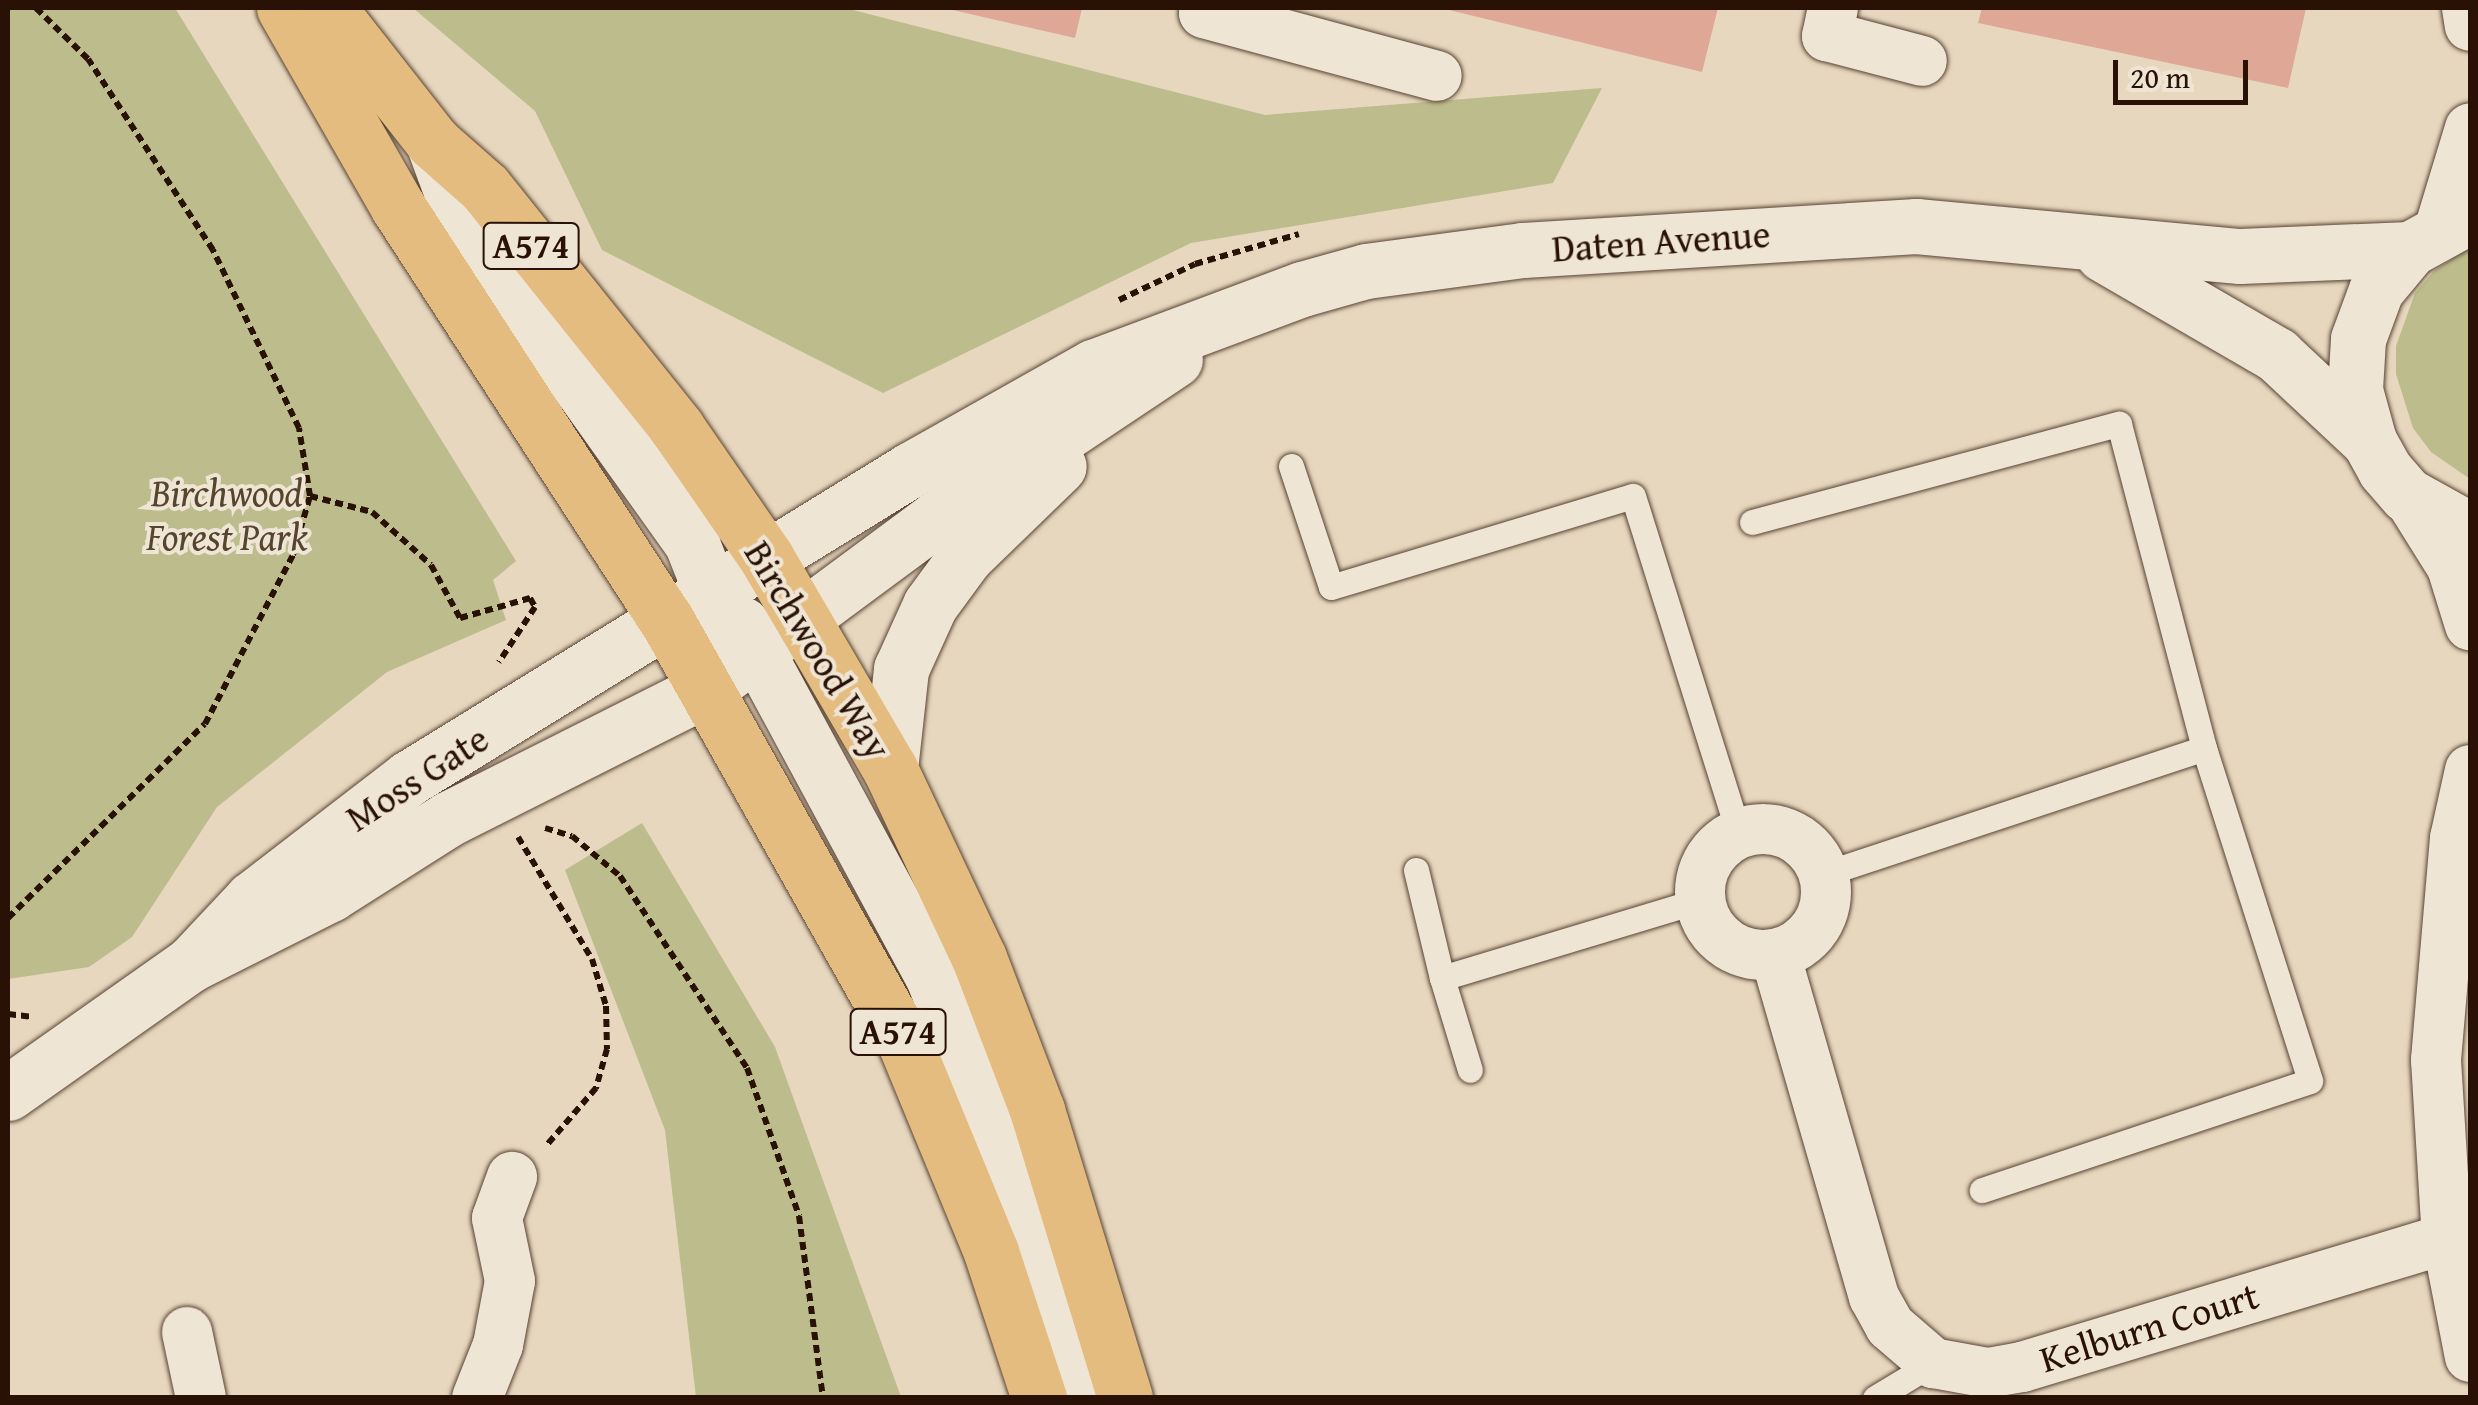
<!DOCTYPE html>
<style>
body{margin:0}
#map{position:relative;width:2478px;height:1405px;overflow:hidden;background:#e7d7be;font-family:"Gentium Book Plus",serif}
div>[style]{position:absolute}
.green>*{inset:0;background:#bdbc8c}
.building>*{inset:0;background:#dfa795}
.path>*{height:6px;margin-top:-3px;transform-origin:0;background:repeating-linear-gradient(90deg,#291205 0 8px,transparent 0 13px)}
.roads{filter:drop-shadow(0 0 2px #584333) drop-shadow(0 0 2px #584333)}
.lane>*{height:25px;margin:-12.5px;padding:0 12.5px;transform-origin:12.5px;border-radius:12.5px;background:#efe5d5}
.street>*{height:50px;margin:-25px;padding:0 25px;transform-origin:25px;border-radius:25px;background:#efe5d5}
.street>.ring{margin:-25px;padding:0;box-sizing:content-box;background:none;border:50px solid #efe5d5;border-radius:50%}
.secondary>*{height:55px;margin:-27.5px;padding:0 27.5px;transform-origin:27.5px;border-radius:27.5px;background:#efe5d5}
.primary>*{height:55px;margin:-27.5px;padding:0 27.5px;transform-origin:27.5px;border-radius:27.5px;background:#e4bc7f}
span{translate:-50% -50%;white-space:nowrap;text-align:center;line-height:1.15;-webkit-text-stroke:8px #efe5d5;paint-order:stroke}
.shield-label span{padding:2px 8px;background:#efe5d5;border:2px solid;border-radius:8px;-webkit-text-stroke-width:0}
.shield-label{font-size:35px;color:#291205;font-weight:700}
.street-label{font-size:38px;color:#291205}
.park-label{font-size:38px;color:#55452e;font-style:italic}
.frame{position:absolute;inset:0;border:10px solid #291205;pointer-events:none}
.scale{position:absolute;left:2113px;top:60px;width:135px;height:45px;box-sizing:border-box;border:5px solid #291205;border-top:0;padding-left:12px;font-size:30px;line-height:35px;white-space:nowrap;color:#291205;-webkit-text-stroke:8px #efe5d5;paint-order:stroke}
</style>
<div id="map">
<div class="green">
<i style="clip-path:polygon(8px 8px,175px 8px,516px 561px,493px 580px,506px 620px,387px 672px,217px 807px,132px 937px,89px 967px,8px 979px)"></i>
<i style="clip-path:polygon(413px 8px,845px 8px,1265px 115px,1602px 88px,1553px 183px,1191px 243px,883px 393px,602px 250px,535px 111px)"></i>
<i style="clip-path:polygon(2470px 247px,2470px 479px,2431px 452px,2413px 428px,2396px 374px,2396px 346px,2415px 293px,2434px 271px)"></i>
<i style="clip-path:polygon(642px 823px,775px 1047px,901px 1397px,696px 1397px,665px 1130px,565px 870px)"></i>
</div>
<div class="building">
<i style="clip-path:polygon(944px 8px,1082px 8px,1075px 38px)"></i>
<i style="clip-path:polygon(1441px 8px,1718px 8px,1702px 72px)"></i>
<i style="clip-path:polygon(1982px 8px,2306px 8px,2288px 88px,1978px 23px)"></i>
</div>
<div class="path">
<i style="left:1119px;top:300px;width:84px;rotate:-25.3deg"></i>
<i style="left:1195px;top:264px;width:108px;rotate:-16.1deg"></i>
<i style="left:310px;top:496px;width:64px;rotate:14.5deg"></i>
<i style="left:372px;top:512px;width:79px;rotate:41.9deg"></i>
<i style="left:431px;top:565px;width:60px;rotate:61.3deg"></i>
<i style="left:460px;top:618px;width:73px;rotate:-15.9deg"></i>
<i style="left:530px;top:598px;width:10px;rotate:61deg"></i>
<i style="left:535px;top:607px;width:66px;rotate:123.2deg"></i>
<i style="left:545px;top:828px;width:28px;rotate:17deg"></i>
<i style="left:572px;top:836px;width:62px;rotate:39.8deg"></i>
<i style="left:620px;top:876px;width:230px;rotate:56.5deg"></i>
<i style="left:747px;top:1068px;width:157px;rotate:70.6deg"></i>
<i style="left:799px;top:1216px;width:184px;rotate:82.5deg"></i>
<i style="left:518px;top:837px;width:143px;rotate:58.8deg"></i>
<i style="left:592px;top:959px;width:49px;rotate:73.4deg"></i>
<i style="left:606px;top:1006px;width:43px;rotate:88.7deg"></i>
<i style="left:607px;top:1049px;width:41px;rotate:105.8deg"></i>
<i style="left:596px;top:1088px;width:77px;rotate:130.8deg"></i>
<i style="left:8px;top:918px;width:276px;rotate:-44.6deg"></i>
<i style="left:205px;top:724px;width:191px;rotate:-62.5deg"></i>
<i style="left:293px;top:555px;width:61px;rotate:-73.9deg"></i>
<i style="left:310px;top:496px;width:69px;rotate:-99.2deg"></i>
<i style="left:299px;top:428px;width:198px;rotate:-115.8deg"></i>
<i style="left:213px;top:250px;width:228px;rotate:-123.2deg"></i>
<i style="left:88px;top:59px;width:73px;rotate:-135.6deg"></i>
<i style="left:8px;top:1014px;width:23px;rotate:7deg"></i>
</div>
<div class="roads">
<div class="lane">
<i style="left:1291px;top:466px;width:127px;rotate:71.7deg"></i>
<i style="left:1331px;top:587px;width:315px;rotate:-16.8deg"></i>
<i style="left:1633px;top:496px;width:354px;rotate:72.6deg"></i>
<i style="left:1752px;top:522px;width:380px;rotate:-15deg"></i>
<i style="left:2119px;top:424px;width:335px;rotate:75.3deg"></i>
<i style="left:2204px;top:748px;width:349px;rotate:72.3deg"></i>
<i style="left:2310px;top:1081px;width:346px;rotate:161.6deg"></i>
<i style="left:1416px;top:870px;width:111px;rotate:76.5deg"></i>
<i style="left:1442px;top:978px;width:270px;rotate:-16.8deg"></i>
<i style="left:1824px;top:874px;width:400px;rotate:-18.3deg"></i>
<i style="left:1442px;top:978px;width:96px;rotate:73.1deg"></i>
<i style="left:1875px;top:1398px;width:68px;rotate:-31.1deg"></i>
</div>
<div class="street">
<i style="left:1205px;top:8px;width:5px;rotate:101deg"></i>
<i style="left:1204px;top:13px;width:241px;rotate:15.1deg"></i>
<i style="left:1833px;top:8px;width:29px;rotate:102deg"></i>
<i style="left:1827px;top:36px;width:98px;rotate:14.7deg"></i>
<i style="left:2467px;top:8px;width:18px;rotate:81deg"></i>
<i style="left:2440px;top:227px;width:103px;rotate:-73.1deg"></i>
<i style="left:2407px;top:495px;width:85px;rotate:58deg"></i>
<i style="left:2452px;top:567px;width:61px;rotate:72.8deg"></i>
<i style="left:2470px;top:770px;width:70px;rotate:102.4deg"></i>
<i style="left:2455px;top:838px;width:223px;rotate:94.9deg"></i>
<i style="left:2436px;top:1060px;width:179px;rotate:86.5deg"></i>
<i style="left:2447px;top:1239px;width:120px;rotate:79deg"></i>
<i class="ring" style="left:1700px;top:829px;width:76px;height:76px"></i>
<i style="left:1775px;top:954px;width:357px;rotate:73.9deg"></i>
<i style="left:1874px;top:1297px;width:33px;rotate:61deg"></i>
<i style="left:1890px;top:1326px;width:57px;rotate:40.7deg"></i>
<i style="left:1933px;top:1363px;width:56px;rotate:10.3deg"></i>
<i style="left:1988px;top:1373px;width:35px;rotate:-10deg"></i>
<i style="left:2022px;top:1367px;width:444px;rotate:-16.8deg"></i>
<i style="left:187px;top:1332px;width:67px;rotate:78deg"></i>
<i style="left:477px;top:1398px;width:57px;rotate:-68.4deg"></i>
<i style="left:498px;top:1345px;width:65px;rotate:-79.4deg"></i>
<i style="left:510px;top:1281px;width:64px;rotate:-101.7deg"></i>
<i style="left:497px;top:1218px;width:44px;rotate:-69.9deg"></i>
</div>
<div class="secondary">
<i style="left:433px;top:142px;width:84px;rotate:69.8deg"></i>
<i style="left:462px;top:221px;width:397px;rotate:54.5deg"></i>
<i style="left:692px;top:544px;width:87px;rotate:68.4deg"></i>
<i style="left:2470px;top:216px;width:68px;rotate:151.2deg"></i>
<i style="left:2410px;top:249px;width:53px;rotate:129.7deg"></i>
<i style="left:2376px;top:290px;width:52px;rotate:110.2deg"></i>
<i style="left:2358px;top:339px;width:51px;rotate:93.4deg"></i>
<i style="left:2355px;top:390px;width:53px;rotate:74.6deg"></i>
<i style="left:2369px;top:441px;width:33px;rotate:61deg"></i>
<i style="left:2385px;top:470px;width:33px;rotate:49deg"></i>
<i style="left:2407px;top:495px;width:72px;rotate:29.1deg"></i>
<i style="left:2103px;top:254px;width:201px;rotate:30.1deg"></i>
<i style="left:2277px;top:355px;width:126px;rotate:43.1deg"></i>
<i style="left:742px;top:624px;width:399px;rotate:61.6deg"></i>
<i style="left:932px;top:975px;width:279px;rotate:68.3deg"></i>
<i style="left:1035px;top:1234px;width:169px;rotate:75.6deg"></i>
<i style="left:890px;top:769px;width:101px;rotate:-83.7deg"></i>
<i style="left:901px;top:669px;width:70px;rotate:-65.6deg"></i>
<i style="left:930px;top:605px;width:61px;rotate:-53.7deg"></i>
<i style="left:966px;top:556px;width:129px;rotate:-44.1deg"></i>
<i style="left:191px;top:964px;width:89px;rotate:-46.8deg"></i>
<i style="left:252px;top:899px;width:198px;rotate:-37.6deg"></i>
<i style="left:409px;top:778px;width:588px;rotate:-31.58deg"></i>
<i style="left:910px;top:470px;width:210px;rotate:-29.4deg"></i>
<i style="left:1093px;top:367px;width:223px;rotate:-20.5deg"></i>
<i style="left:1302px;top:289px;width:66px;rotate:-15.7deg"></i>
<i style="left:1366px;top:271px;width:158px;rotate:-7.6deg"></i>
<i style="left:1523px;top:250px;width:394px;rotate:-3.5deg"></i>
<i style="left:1916px;top:226px;width:325px;rotate:5.3deg"></i>
<i style="left:2240px;top:256px;width:170px;rotate:-2.4deg"></i>
<i style="left:8px;top:1093px;width:224px;rotate:-35.2deg"></i>
<i style="left:191px;top:964px;width:156px;rotate:-26.7deg"></i>
<i style="left:330px;top:894px;width:140px;rotate:-32.4deg"></i>
<i style="left:448px;top:819px;width:285px;rotate:-26.7deg"></i>
<i style="left:703px;top:691px;width:291px;rotate:-36.5deg"></i>
<i style="left:937px;top:518px;width:286px;rotate:-33.7deg"></i>
</div>
<div class="primary">
<i style="left:284px;top:8px;width:229px;rotate:60.2deg"></i>
<i style="left:398px;top:207px;width:491px;rotate:57deg"></i>
<i style="left:666px;top:619px;width:487px;rotate:60.6deg"></i>
<i style="left:905px;top:1043px;width:226px;rotate:67.6deg"></i>
<i style="left:991px;top:1252px;width:154px;rotate:71.8deg"></i>
<i style="left:328px;top:8px;width:170px;rotate:51.9deg"></i>
<i style="left:433px;top:142px;width:69px;rotate:41.5deg"></i>
<i style="left:485px;top:188px;width:307px;rotate:51.3deg"></i>
<i style="left:677px;top:428px;width:157px;rotate:55.4deg"></i>
<i style="left:766px;top:557px;width:246px;rotate:59.7deg"></i>
<i style="left:890px;top:769px;width:209px;rotate:64.8deg"></i>
<i style="left:979px;top:958px;width:163px;rotate:69.1deg"></i>
<i style="left:1037px;top:1110px;width:301px;rotate:73deg"></i>
</div>
</div>
<div class="shield-label">
<span style="left:531px;top:246px">A574</span>
<span style="left:898px;top:1032px">A574</span>
</div>
<div class="street-label">
<span style="left:1661px;top:241px;rotate:-4deg">Daten Avenue</span>
<span style="left:818px;top:650px;rotate:59deg">Birchwood Way</span>
<span style="left:417px;top:778px;rotate:-33deg">Moss Gate</span>
<span style="left:2149px;top:1327px;rotate:-17deg">Kelburn Court</span>
</div>
<div class="park-label">
<span style="left:227px;top:515px">Birchwood<br>Forest Park</span>
</div>
<div class="frame"></div>
<div class="scale">20 m</div>
</div>
